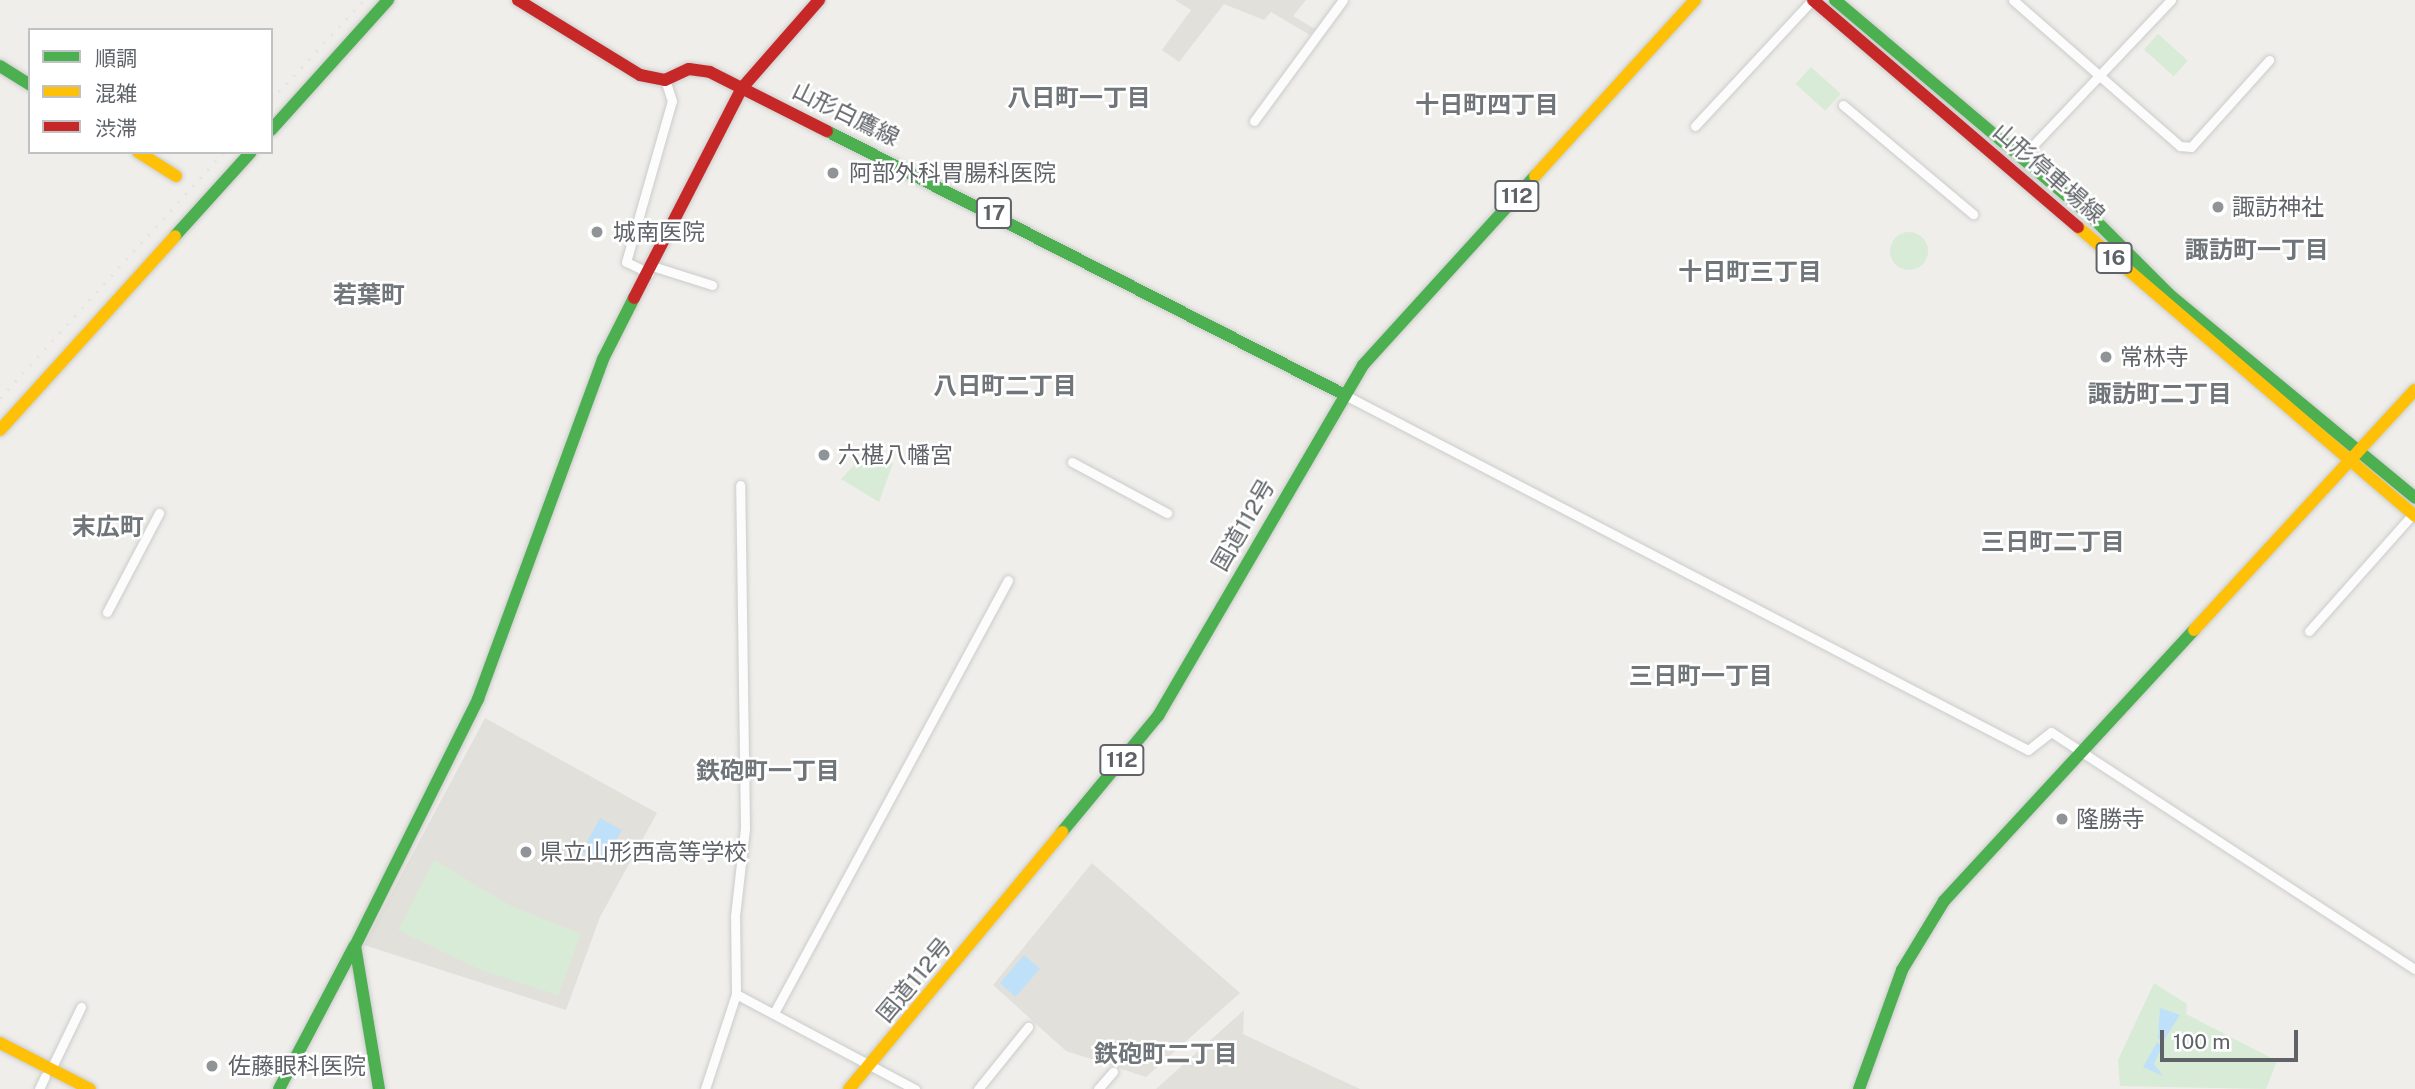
<!DOCTYPE html>
<meta charset="utf-8">
<style>
body{margin:0}
#map{position:relative;width:2415px;height:1089px;overflow:hidden;background:#efeeea;font-family:"Public Sans","Noto Sans JP",sans-serif}
div>[style]{position:absolute}
.education>*{inset:0;background:#e2e0da}
.green>*{inset:0;background:#d8ebd6;transform-origin:0 0}
.round{border-radius:50%}
.water>*{inset:0;background:#bfe0f9;transform-origin:0 0}
.roads{filter:drop-shadow(0 0 2px #cbcccc) drop-shadow(0 0 2px #cbcccc)}
.street>*{height:9px;margin:-4.5px;padding:0 4.5px;transform-origin:4.5px;border-radius:4.5px;background:#fdfcfc}
.fast>*{height:12px;margin:-6px;padding:0 6px;transform-origin:6px;border-radius:6px;background:#4caf50}
.slow>*{height:12px;margin:-6px;padding:0 6px;transform-origin:6px;border-radius:6px;background:#ffc107}
.jam>*{height:12px;margin:-6px;padding:0 6px;transform-origin:6px;border-radius:6px;background:#c62828}
.rail>*{height:2.5px;margin-top:-1.25px;transform-origin:0;background:repeating-linear-gradient(90deg,#e4e4e4 0 2px,transparent 0 11px)}
.dots>*{width:19px;height:19px;translate:-50% -50%;box-sizing:border-box;border:4px solid #fff;border-radius:50%}
span{translate:-50% -50%;white-space:nowrap;text-align:center;line-height:1.15;-webkit-text-stroke:5px #fff;paint-order:stroke}
.shield-label span{padding:2px 5px;background:#fff;border:2px solid;border-radius:5px;-webkit-text-stroke-width:0}
.shield-label{font-size:21px;color:#5f6368;font-weight:700}
.street-label{font-size:23px;color:#5f6368}
.poi-label{font-size:23px;color:#5f6368}
.left{translate:0 -50%;text-align:left}
.neighbourhood-label{font-size:24px;color:#70757a;font-weight:700}
.legend{position:absolute;left:28px;top:28px;width:245px;height:126px;box-sizing:border-box;background:#fff;border:2px solid #bfc1c3;margin:0;padding:9px 12px;list-style:none;font-size:21px;color:#5f6368}
.legend li{display:flex;align-items:center;gap:14px;height:35px}
.legend b{width:35px;border:2px solid #bfc1c3}
.scale{position:absolute;left:2160px;top:1030px;width:138px;height:32px;box-sizing:border-box;border:4px solid #5f6368;border-top:0;padding-left:9px;font-size:21px;line-height:24px;white-space:nowrap;color:#5f6368;-webkit-text-stroke:5px #fff;paint-order:stroke}
</style>
<div id="map">
<div class="education">
<i style="clip-path:polygon(1175px 0,1306px 0,1293px 16px,1315px 29px,1310px 35px,1271px 12px,1264px 20px,1224px 4px,1179px 62px,1162px 50px,1191px 10px)"></i>
<i style="clip-path:polygon(485px 718px,657px 813px,600px 917px,566px 1010px,364px 945px)"></i>
<i style="clip-path:polygon(1092px 863px,1240px 993px,1146px 1077px,1066px 1051px,993px 985px)"></i>
<i style="clip-path:polygon(1244px 1010px,1243px 1034px,1360px 1089px,1156px 1089px)"></i>
</div>
<div class="green">
<i style="left:2158px;top:34px;width:40px;height:21px;rotate:42deg"></i>
<i style="left:1811px;top:67px;width:40px;height:23px;rotate:42deg"></i>
<i class="round" style="left:1890px;top:232px;width:38px;height:38px"></i>
<i style="clip-path:polygon(867px 452px,893px 463px,879px 502px,841px 479px)"></i>
<i style="clip-path:polygon(434px 860px,511px 906px,581px 934px,558px 995px,481px 970px,398px 930px)"></i>
<i style="clip-path:polygon(2154px 983px,2187px 1004px,2186px 1014px,2277px 1061px,2266px 1089px,2120px 1086px,2118px 1060px)"></i>
</div>
<div class="water">
<i style="left:600px;top:818px;width:25px;height:38px;rotate:29deg"></i>
<i style="left:1024px;top:955px;width:21px;height:37px;rotate:41deg"></i>
<i style="clip-path:polygon(2160px 1008px,2180px 1015px,2164px 1040px,2158px 1039px)"></i>
<i style="clip-path:polygon(2157px 1042px,2162px 1046px,2154px 1064px,2163px 1076px,2143px 1067px)"></i>
</div>
<div class="roads">
<div class="street">
<i style="left:2013px;top:0;width:222px;rotate:41.2deg"></i>
<i style="left:2180px;top:146px;width:11px;rotate:5deg"></i>
<i style="left:2191px;top:147px;width:117px;rotate:-48.1deg"></i>
<i style="left:1843px;top:105px;width:170px;rotate:40deg"></i>
<i style="left:1254px;top:121px;width:150px;rotate:-53.7deg"></i>
<i style="left:1695px;top:126px;width:172px;rotate:-47.1deg"></i>
<i style="left:2021px;top:158px;width:218px;rotate:-46.5deg"></i>
<i style="left:652px;top:266px;width:63px;rotate:17.6deg"></i>
<i style="left:649px;top:273px;width:25px;rotate:-154deg"></i>
<i style="left:626px;top:262px;width:167px;rotate:-74.1deg"></i>
<i style="left:672px;top:101px;width:22px;rotate:-108deg"></i>
<i style="left:1343px;top:394px;width:772px;rotate:27.46deg"></i>
<i style="left:2028px;top:750px;width:29px;rotate:-38deg"></i>
<i style="left:2051px;top:732px;width:434px;rotate:33.1deg"></i>
<i style="left:1072px;top:462px;width:108px;rotate:28.2deg"></i>
<i style="left:107px;top:612px;width:112px;rotate:-62.3deg"></i>
<i style="left:2309px;top:631px;width:157px;rotate:-48.4deg"></i>
<i style="left:736px;top:994px;width:203px;rotate:28deg"></i>
<i style="left:774px;top:1013px;width:492px;rotate:-61.6deg"></i>
<i style="left:51px;top:1069px;width:69px;rotate:-64.2deg"></i>
<i style="left:39px;top:1089px;width:14px;rotate:-65deg"></i>
<i style="left:705px;top:1089px;width:100px;rotate:-71.9deg"></i>
<i style="left:736px;top:994px;width:78px;rotate:-90.7deg"></i>
<i style="left:735px;top:916px;width:89px;rotate:-83.5deg"></i>
<i style="left:745px;top:828px;width:343px;rotate:-90.8deg"></i>
<i style="left:978px;top:1089px;width:80px;rotate:-51.1deg"></i>
<i style="left:1098px;top:1089px;width:23px;rotate:-49deg"></i>
</div>
<div class="fast">
<i style="left:1835px;top:0;width:335px;rotate:40.2deg"></i>
<i style="left:2091px;top:216px;width:112px;rotate:45deg"></i>
<i style="left:2170px;top:295px;width:318px;rotate:39.6deg"></i>
<i style="left:0;top:66px;width:36px;rotate:32deg"></i>
<i style="left:271px;top:130px;width:175px;rotate:-48deg"></i>
<i style="left:827px;top:131px;width:577px;rotate:27.01deg"></i>
<i style="left:175px;top:236px;width:113px;rotate:-47.9deg"></i>
<i style="left:1062px;top:832px;width:151px;rotate:-50.4deg"></i>
<i style="left:1158px;top:716px;width:406px;rotate:-59.7deg"></i>
<i style="left:1363px;top:365px;width:256px;rotate:-47.7deg"></i>
<i style="left:279px;top:1089px;width:161px;rotate:-62.2deg"></i>
<i style="left:379px;top:1089px;width:145px;rotate:-99.5deg"></i>
<i style="left:355px;top:946px;width:276px;rotate:-63.5deg"></i>
<i style="left:478px;top:699px;width:362px;rotate:-69.8deg"></i>
<i style="left:603px;top:359px;width:68px;rotate:-63.1deg"></i>
<i style="left:1859px;top:1089px;width:127px;rotate:-70.1deg"></i>
<i style="left:1902px;top:970px;width:81px;rotate:-58.7deg"></i>
<i style="left:1944px;top:901px;width:369px;rotate:-47.3deg"></i>
</div>
<div class="slow">
<i style="left:138px;top:152px;width:45px;rotate:32.3deg"></i>
<i style="left:1535px;top:176px;width:238px;rotate:-47.7deg"></i>
<i style="left:2078px;top:227px;width:444px;rotate:40.6deg"></i>
<i style="left:0;top:430px;width:261px;rotate:-47.9deg"></i>
<i style="left:2194px;top:630px;width:326px;rotate:-47.4deg"></i>
<i style="left:0;top:1043px;width:101px;rotate:27.1deg"></i>
<i style="left:849px;top:1089px;width:334px;rotate:-50.3deg"></i>
</div>
<div class="jam">
<i style="left:518px;top:0;width:143px;rotate:31.6deg"></i>
<i style="left:640px;top:75px;width:25px;rotate:11deg"></i>
<i style="left:665px;top:80px;width:26px;rotate:-25deg"></i>
<i style="left:689px;top:69px;width:21px;rotate:8deg"></i>
<i style="left:710px;top:72px;width:131px;rotate:26.8deg"></i>
<i style="left:1813px;top:0;width:349px;rotate:40.6deg"></i>
<i style="left:634px;top:298px;width:236px;rotate:-62.8deg"></i>
<i style="left:742px;top:88px;width:117px;rotate:-48.8deg"></i>
</div>
</div>
<div class="rail">
<i style="left:271px;top:100px;width:137px;rotate:-47.1deg"></i>
<i style="left:0;top:398px;width:333px;rotate:-47.7deg"></i>
</div>
<div class="dots">
<i style="left:833px;top:173px;background:#919496"></i>
<i style="left:2218px;top:207px;background:#919496"></i>
<i style="left:597px;top:232px;background:#919496"></i>
<i style="left:2106px;top:357px;background:#919496"></i>
<i style="left:824px;top:455px;background:#919496"></i>
<i style="left:2062px;top:819px;background:#919496"></i>
<i style="left:526px;top:852px;background:#919496"></i>
<i style="left:212px;top:1066px;background:#919496"></i>
</div>
<div class="shield-label">
<span style="left:1517px;top:196px">112</span>
<span style="left:994px;top:213px">17</span>
<span style="left:2114px;top:258px">16</span>
<span style="left:1122px;top:760px">112</span>
</div>
<div class="street-label">
<span style="left:846px;top:114px;rotate:26deg">山形白鷹線</span>
<span style="left:2049px;top:173px;rotate:41deg">山形停車場線</span>
<span style="left:1243px;top:525px;rotate:-60deg">国道112号</span>
<span style="left:914px;top:980px;rotate:-50deg">国道112号</span>
</div>
<div class="poi-label">
<span class="left" style="left:849px;top:173px">阿部外科胃腸科医院</span>
<span class="left" style="left:2232px;top:207px">諏訪神社</span>
<span class="left" style="left:613px;top:232px">城南医院</span>
<span class="left" style="left:2120px;top:357px">常林寺</span>
<span class="left" style="left:838px;top:455px">六椹八幡宮</span>
<span class="left" style="left:2076px;top:819px">隆勝寺</span>
<span class="left" style="left:540px;top:852px">県立山形西高等学校</span>
<span class="left" style="left:228px;top:1066px">佐藤眼科医院</span>
</div>
<div class="neighbourhood-label">
<span style="left:1079px;top:98px">八日町一丁目</span>
<span style="left:1487px;top:105px">十日町四丁目</span>
<span style="left:2257px;top:250px">諏訪町一丁目</span>
<span style="left:1750px;top:272px">十日町三丁目</span>
<span style="left:369px;top:295px">若葉町</span>
<span style="left:1005px;top:386px">八日町二丁目</span>
<span style="left:2160px;top:394px">諏訪町二丁目</span>
<span style="left:108px;top:527px">末広町</span>
<span style="left:2053px;top:542px">三日町二丁目</span>
<span style="left:1701px;top:676px">三日町一丁目</span>
<span style="left:768px;top:771px">鉄砲町一丁目</span>
<span style="left:1166px;top:1054px">鉄砲町二丁目</span>
</div>
<ul class="legend">
<li><b style="height:9px;background:#4caf50"></b>順調</li>
<li><b style="height:9px;background:#ffc107"></b>混雑</li>
<li><b style="height:9px;background:#c62828"></b>渋滞</li>
</ul>
<div class="scale">100 m</div>
</div>
